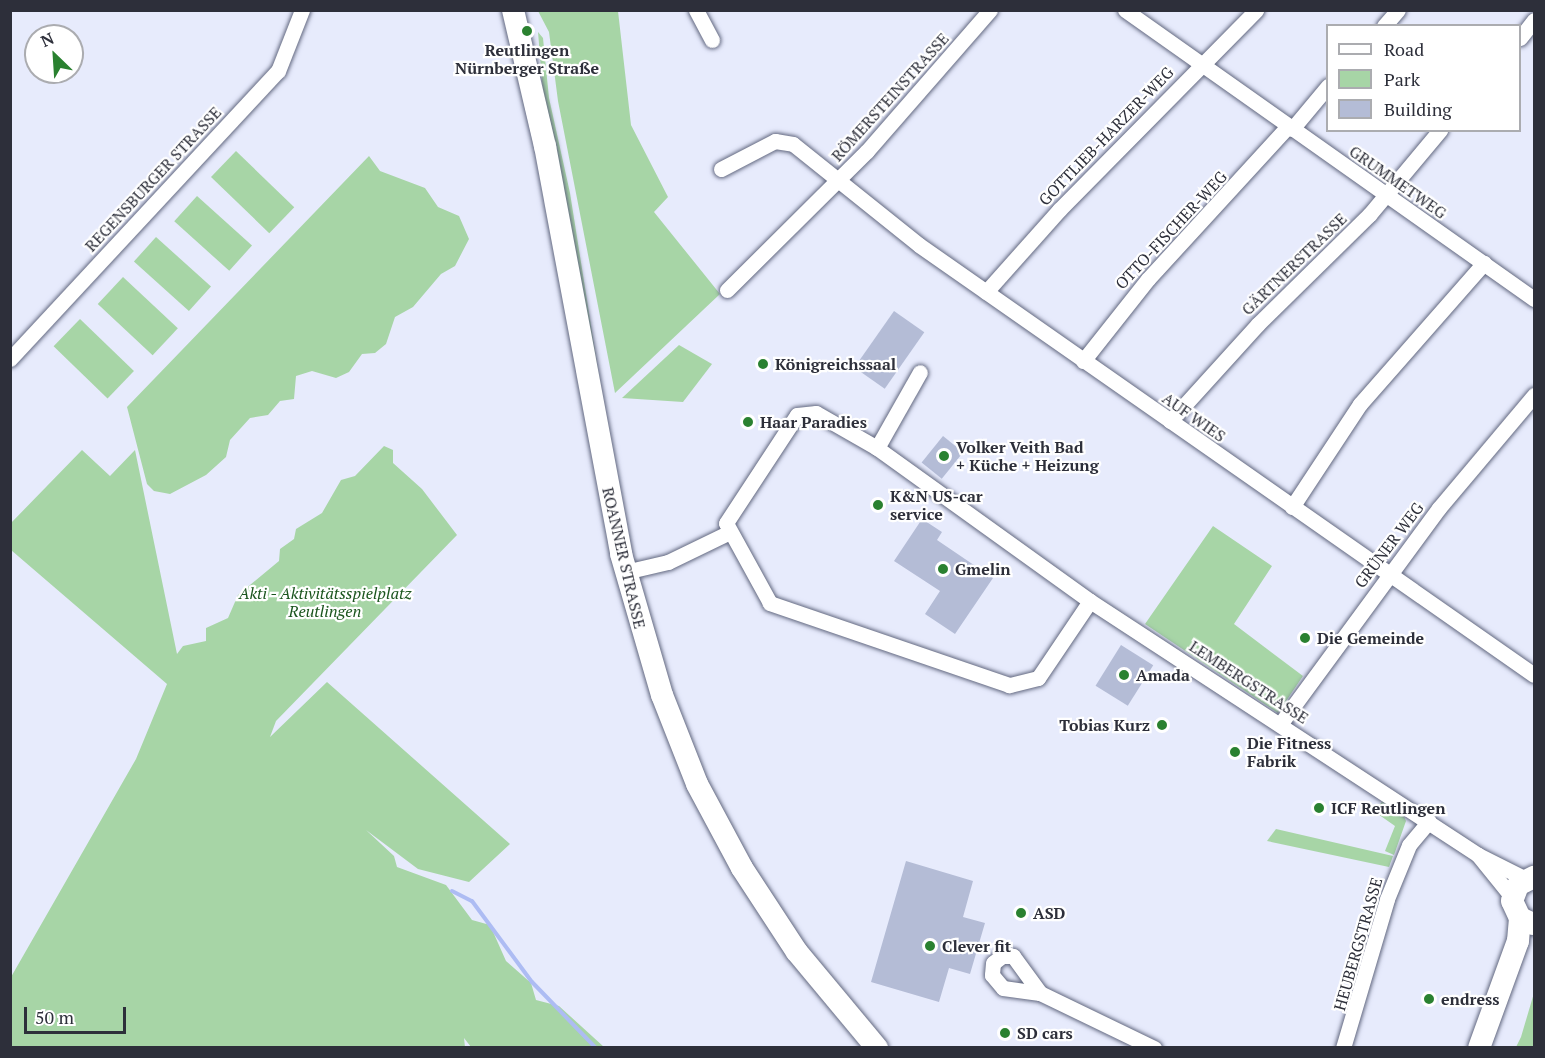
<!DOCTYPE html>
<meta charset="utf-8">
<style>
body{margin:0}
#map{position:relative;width:1545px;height:1058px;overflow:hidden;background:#e7ebfc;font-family:"PT Serif",serif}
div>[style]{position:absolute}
.green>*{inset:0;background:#a7d5a6;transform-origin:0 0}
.stream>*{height:4px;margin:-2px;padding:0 2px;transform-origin:2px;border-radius:2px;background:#adbcf3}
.building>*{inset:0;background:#b4bcd6;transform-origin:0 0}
.roads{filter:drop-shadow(0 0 2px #626880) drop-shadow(0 0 2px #626880)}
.street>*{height:15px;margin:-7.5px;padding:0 7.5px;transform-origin:7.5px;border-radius:7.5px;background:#fff}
.secondary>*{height:22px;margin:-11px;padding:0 11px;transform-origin:11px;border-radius:11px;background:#fff}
.dots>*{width:16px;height:16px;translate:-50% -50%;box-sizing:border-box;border:3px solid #fff;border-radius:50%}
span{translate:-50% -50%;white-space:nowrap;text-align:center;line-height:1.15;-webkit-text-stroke:4.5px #fff;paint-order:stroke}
.poi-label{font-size:16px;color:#2d2f3a;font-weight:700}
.left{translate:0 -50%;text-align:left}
.right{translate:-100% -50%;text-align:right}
.street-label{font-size:16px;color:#2d2f3a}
.park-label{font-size:16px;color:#1b551e;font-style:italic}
.frame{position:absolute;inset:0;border:12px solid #2d2f3a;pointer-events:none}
.legend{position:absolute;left:1326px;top:24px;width:195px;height:108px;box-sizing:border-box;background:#fff;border:2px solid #abacb0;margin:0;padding:8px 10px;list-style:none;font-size:18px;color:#2d2f3a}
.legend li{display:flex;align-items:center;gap:12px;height:30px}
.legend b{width:30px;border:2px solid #abacb0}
.north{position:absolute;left:24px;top:24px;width:60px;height:60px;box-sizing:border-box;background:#fff;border:2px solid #abacb0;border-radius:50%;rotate:335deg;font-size:16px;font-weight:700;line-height:24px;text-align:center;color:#2d2f3a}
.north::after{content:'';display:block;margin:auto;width:21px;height:27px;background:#2a8130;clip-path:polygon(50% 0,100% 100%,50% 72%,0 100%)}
.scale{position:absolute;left:24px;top:1007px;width:102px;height:27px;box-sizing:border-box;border:3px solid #2d2f3a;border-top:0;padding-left:8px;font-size:18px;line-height:21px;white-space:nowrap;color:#2d2f3a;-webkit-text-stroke:4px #fff;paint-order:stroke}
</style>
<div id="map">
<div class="green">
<i style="clip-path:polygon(538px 11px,618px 11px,631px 125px,668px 197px,654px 212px,720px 294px,615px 393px,558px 101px,549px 32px)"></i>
<i style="clip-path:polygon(538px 32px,543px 38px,549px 98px,570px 193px,603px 401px,543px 93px)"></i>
<i style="left:236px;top:151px;width:81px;height:36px;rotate:44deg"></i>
<i style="clip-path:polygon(369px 156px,380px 171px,425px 188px,438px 207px,459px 216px,469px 239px,455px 266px,441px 274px,413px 307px,395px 317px,386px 344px,375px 353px,362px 354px,349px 372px,336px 378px,312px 371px,296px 376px,294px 399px,280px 401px,268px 415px,250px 418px,230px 440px,226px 457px,206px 475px,170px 494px,154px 491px,147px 484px,127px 407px)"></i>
<i style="left:197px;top:196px;width:74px;height:34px;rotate:42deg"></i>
<i style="left:156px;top:237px;width:74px;height:33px;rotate:42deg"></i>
<i style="left:123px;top:277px;width:75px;height:37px;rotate:43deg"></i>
<i style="left:80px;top:319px;width:75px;height:38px;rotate:44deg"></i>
<i style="clip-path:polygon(679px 345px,712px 364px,683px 402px,622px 398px)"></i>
<i style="clip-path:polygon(384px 446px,393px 450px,393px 463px,422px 489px,457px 535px,276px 721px,270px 737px,327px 682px,510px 844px,469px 882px,418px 869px,366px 830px,394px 856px,397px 867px,446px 885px,472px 920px,490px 925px,506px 961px,531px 983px,536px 1000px,559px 1006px,604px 1047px,471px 1047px,464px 1038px,465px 1047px,11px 1047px,11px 977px,136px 759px,167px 684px,11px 550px,11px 523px,82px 450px,110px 476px,135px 450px,177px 654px,183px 646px,206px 641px,206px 628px,228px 618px,238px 595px,279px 561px,280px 549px,294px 539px,296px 529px,322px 513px,341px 480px,355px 476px)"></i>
<i style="clip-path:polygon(1213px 526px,1272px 566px,1234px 624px,1303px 676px,1278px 713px,1145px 624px)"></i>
<i style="clip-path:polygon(1383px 800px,1401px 810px,1406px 821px,1394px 855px,1385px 851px,1395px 826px,1375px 812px)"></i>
<i style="clip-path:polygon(1276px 829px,1393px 856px,1389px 867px,1267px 841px)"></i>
<i style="clip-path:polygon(1534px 993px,1534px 1047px,1516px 1047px,1521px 1037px)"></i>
</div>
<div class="stream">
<i style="left:452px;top:891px;width:22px;rotate:27deg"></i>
<i style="left:472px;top:901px;width:101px;rotate:53.5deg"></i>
<i style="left:532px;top:982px;width:92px;rotate:45.9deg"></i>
</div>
<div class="building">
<i style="left:894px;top:311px;width:37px;height:69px;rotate:35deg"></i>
<i style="left:943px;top:436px;width:26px;height:34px;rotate:39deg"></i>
<i style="clip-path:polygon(922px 519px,942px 532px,937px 540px,993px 578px,955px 634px,925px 614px,940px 591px,894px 561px)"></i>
<i style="left:1121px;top:645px;width:38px;height:48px;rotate:32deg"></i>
<i style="clip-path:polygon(906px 861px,973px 881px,963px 917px,985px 923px,970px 974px,949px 968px,939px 1002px,871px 982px)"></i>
</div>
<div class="roads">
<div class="street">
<i style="left:696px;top:10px;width:34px;rotate:62deg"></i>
<i style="left:1125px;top:10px;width:501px;rotate:35.25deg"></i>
<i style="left:1384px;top:26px;width:21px;rotate:-49deg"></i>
<i style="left:1520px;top:38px;width:23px;rotate:-52deg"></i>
<i style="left:1292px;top:129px;width:56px;rotate:-50.1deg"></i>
<i style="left:721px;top:169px;width:61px;rotate:-27.4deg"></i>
<i style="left:775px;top:141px;width:18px;rotate:9deg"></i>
<i style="left:793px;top:144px;width:161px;rotate:38.7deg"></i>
<i style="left:919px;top:245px;width:750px;rotate:34.96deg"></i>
<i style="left:727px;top:290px;width:197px;rotate:-44.8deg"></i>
<i style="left:867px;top:151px;width:187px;rotate:-48.9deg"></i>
<i style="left:986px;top:292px;width:110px;rotate:-48.3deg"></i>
<i style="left:1059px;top:210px;width:281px;rotate:-45.4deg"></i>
<i style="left:10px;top:359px;width:393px;rotate:-47.1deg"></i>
<i style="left:278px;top:71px;width:66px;rotate:-68.5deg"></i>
<i style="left:1083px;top:361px;width:105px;rotate:-51.6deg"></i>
<i style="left:1148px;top:279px;width:207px;rotate:-47.5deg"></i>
<i style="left:1170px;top:421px;width:131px;rotate:-47.8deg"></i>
<i style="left:1258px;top:324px;width:156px;rotate:-44.5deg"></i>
<i style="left:1369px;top:215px;width:111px;rotate:-50.1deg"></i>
<i style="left:877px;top:448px;width:87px;rotate:-60.5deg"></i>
<i style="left:1292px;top:507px;width:123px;rotate:-56.6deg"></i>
<i style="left:1360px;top:404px;width:188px;rotate:-48.7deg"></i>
<i style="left:625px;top:572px;width:44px;rotate:-13.1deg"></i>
<i style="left:668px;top:562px;width:67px;rotate:-25.8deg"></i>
<i style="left:1090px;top:601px;width:93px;rotate:124deg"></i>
<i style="left:1038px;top:678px;width:30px;rotate:166deg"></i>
<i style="left:1009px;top:685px;width:253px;rotate:-161.1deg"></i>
<i style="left:770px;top:603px;width:91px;rotate:-118.8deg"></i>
<i style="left:726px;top:523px;width:129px;rotate:-56.7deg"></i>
<i style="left:797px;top:415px;width:19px;rotate:-6deg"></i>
<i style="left:816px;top:413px;width:70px;rotate:29.8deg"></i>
<i style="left:877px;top:448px;width:262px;rotate:35.7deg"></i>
<i style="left:1090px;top:601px;width:464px;rotate:33.2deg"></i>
<i style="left:1478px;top:855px;width:54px;rotate:26.6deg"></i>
<i style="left:1281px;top:723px;width:267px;rotate:-53.7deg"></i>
<i style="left:1439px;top:508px;width:148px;rotate:-49.9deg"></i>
<i style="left:1478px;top:855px;width:54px;rotate:51deg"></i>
<i style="left:1040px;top:993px;width:46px;rotate:-126.1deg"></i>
<i style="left:1013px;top:956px;width:11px;rotate:180deg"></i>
<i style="left:1002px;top:956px;width:11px;rotate:142deg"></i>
<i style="left:993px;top:963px;width:12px;rotate:95deg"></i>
<i style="left:992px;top:975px;width:17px;rotate:50deg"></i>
<i style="left:1003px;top:988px;width:37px;rotate:8deg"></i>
<i style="left:1040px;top:993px;width:127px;rotate:25.8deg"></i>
<i style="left:1343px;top:1048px;width:155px;rotate:-73.5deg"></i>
<i style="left:1387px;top:899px;width:58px;rotate:-67.8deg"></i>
<i style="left:1409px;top:845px;width:31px;rotate:-50deg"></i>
</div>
<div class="secondary">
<i style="left:513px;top:10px;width:140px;rotate:76.8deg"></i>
<i style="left:545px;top:146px;width:415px;rotate:79.4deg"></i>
<i style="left:621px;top:554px;width:147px;rotate:73.8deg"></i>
<i style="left:662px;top:695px;width:96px;rotate:68.5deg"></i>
<i style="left:697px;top:784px;width:95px;rotate:61.8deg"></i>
<i style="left:742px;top:868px;width:100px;rotate:56.8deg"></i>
<i style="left:797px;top:952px;width:125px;rotate:50.2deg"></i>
<i style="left:1533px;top:924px;width:14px;rotate:-155deg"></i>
<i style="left:1520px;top:918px;width:19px;rotate:-115deg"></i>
<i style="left:1512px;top:901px;width:17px;rotate:-69deg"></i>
<i style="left:1518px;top:885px;width:18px;rotate:-27deg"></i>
<i style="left:1479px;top:1048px;width:114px;rotate:-70deg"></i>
<i style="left:1518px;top:941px;width:23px;rotate:-85deg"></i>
</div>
</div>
<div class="dots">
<i style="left:527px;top:31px;background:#2a8130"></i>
<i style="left:763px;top:364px;background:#2a8130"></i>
<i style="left:748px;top:422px;background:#2a8130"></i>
<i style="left:944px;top:456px;background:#2a8130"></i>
<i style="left:878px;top:505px;background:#2a8130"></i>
<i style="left:943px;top:569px;background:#2a8130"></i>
<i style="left:1305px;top:638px;background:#2a8130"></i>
<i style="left:1124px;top:675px;background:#2a8130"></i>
<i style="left:1162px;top:725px;background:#2a8130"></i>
<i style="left:1235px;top:752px;background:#2a8130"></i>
<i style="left:1319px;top:808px;background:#2a8130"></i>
<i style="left:1021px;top:913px;background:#2a8130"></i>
<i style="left:930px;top:946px;background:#2a8130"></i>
<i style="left:1429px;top:999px;background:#2a8130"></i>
<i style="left:1005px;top:1033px;background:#2a8130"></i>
</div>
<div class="poi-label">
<span style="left:527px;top:59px">Reutlingen<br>Nürnberger Straße</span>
<span class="left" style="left:775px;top:364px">Königreichssaal</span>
<span class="left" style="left:760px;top:422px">Haar Paradies</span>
<span class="left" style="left:956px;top:456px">Volker Veith Bad<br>+ Küche + Heizung</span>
<span class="left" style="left:890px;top:505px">K&amp;N US-car<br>service</span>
<span class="left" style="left:955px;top:569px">Gmelin</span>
<span class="left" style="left:1317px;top:638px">Die Gemeinde</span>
<span class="left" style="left:1136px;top:675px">Amada</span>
<span class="right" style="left:1150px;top:725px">Tobias Kurz</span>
<span class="left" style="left:1247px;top:752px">Die Fitness<br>Fabrik</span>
<span class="left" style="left:1331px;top:808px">ICF Reutlingen</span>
<span class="left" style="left:1033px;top:913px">ASD</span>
<span class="left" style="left:942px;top:946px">Clever fit</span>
<span class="left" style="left:1441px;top:999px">endress</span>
<span class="left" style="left:1017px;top:1033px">SD cars</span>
</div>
<div class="street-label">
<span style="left:890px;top:97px;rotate:-48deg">RÖMERSTEINSTRASSE</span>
<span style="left:1106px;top:136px;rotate:-46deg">GOTTLIEB-HARZER-WEG</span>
<span style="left:153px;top:179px;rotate:-47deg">REGENSBURGER STRASSE</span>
<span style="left:1398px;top:182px;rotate:35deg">GRUMMETWEG</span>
<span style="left:1171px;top:230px;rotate:-47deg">OTTO-FISCHER-WEG</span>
<span style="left:1294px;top:264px;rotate:-44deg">GÄRTNERSTRASSE</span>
<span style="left:1194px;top:417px;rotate:35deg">AUF WIES</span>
<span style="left:1389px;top:545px;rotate:-53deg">GRÜNER WEG</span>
<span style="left:624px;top:558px;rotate:77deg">ROANNER STRASSE</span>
<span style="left:1249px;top:682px;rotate:33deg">LEMBERGSTRASSE</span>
<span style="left:1358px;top:944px;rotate:-74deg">HEUBERGSTRASSE</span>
</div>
<div class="park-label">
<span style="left:325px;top:602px">Akti - Aktivitätsspielplatz<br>Reutlingen</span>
</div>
<div class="frame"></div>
<ul class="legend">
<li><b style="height:8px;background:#fff"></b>Road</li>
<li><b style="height:16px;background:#a7d5a6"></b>Park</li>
<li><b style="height:16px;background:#b4bcd6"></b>Building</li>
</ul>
<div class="north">N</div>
<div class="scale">50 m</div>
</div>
